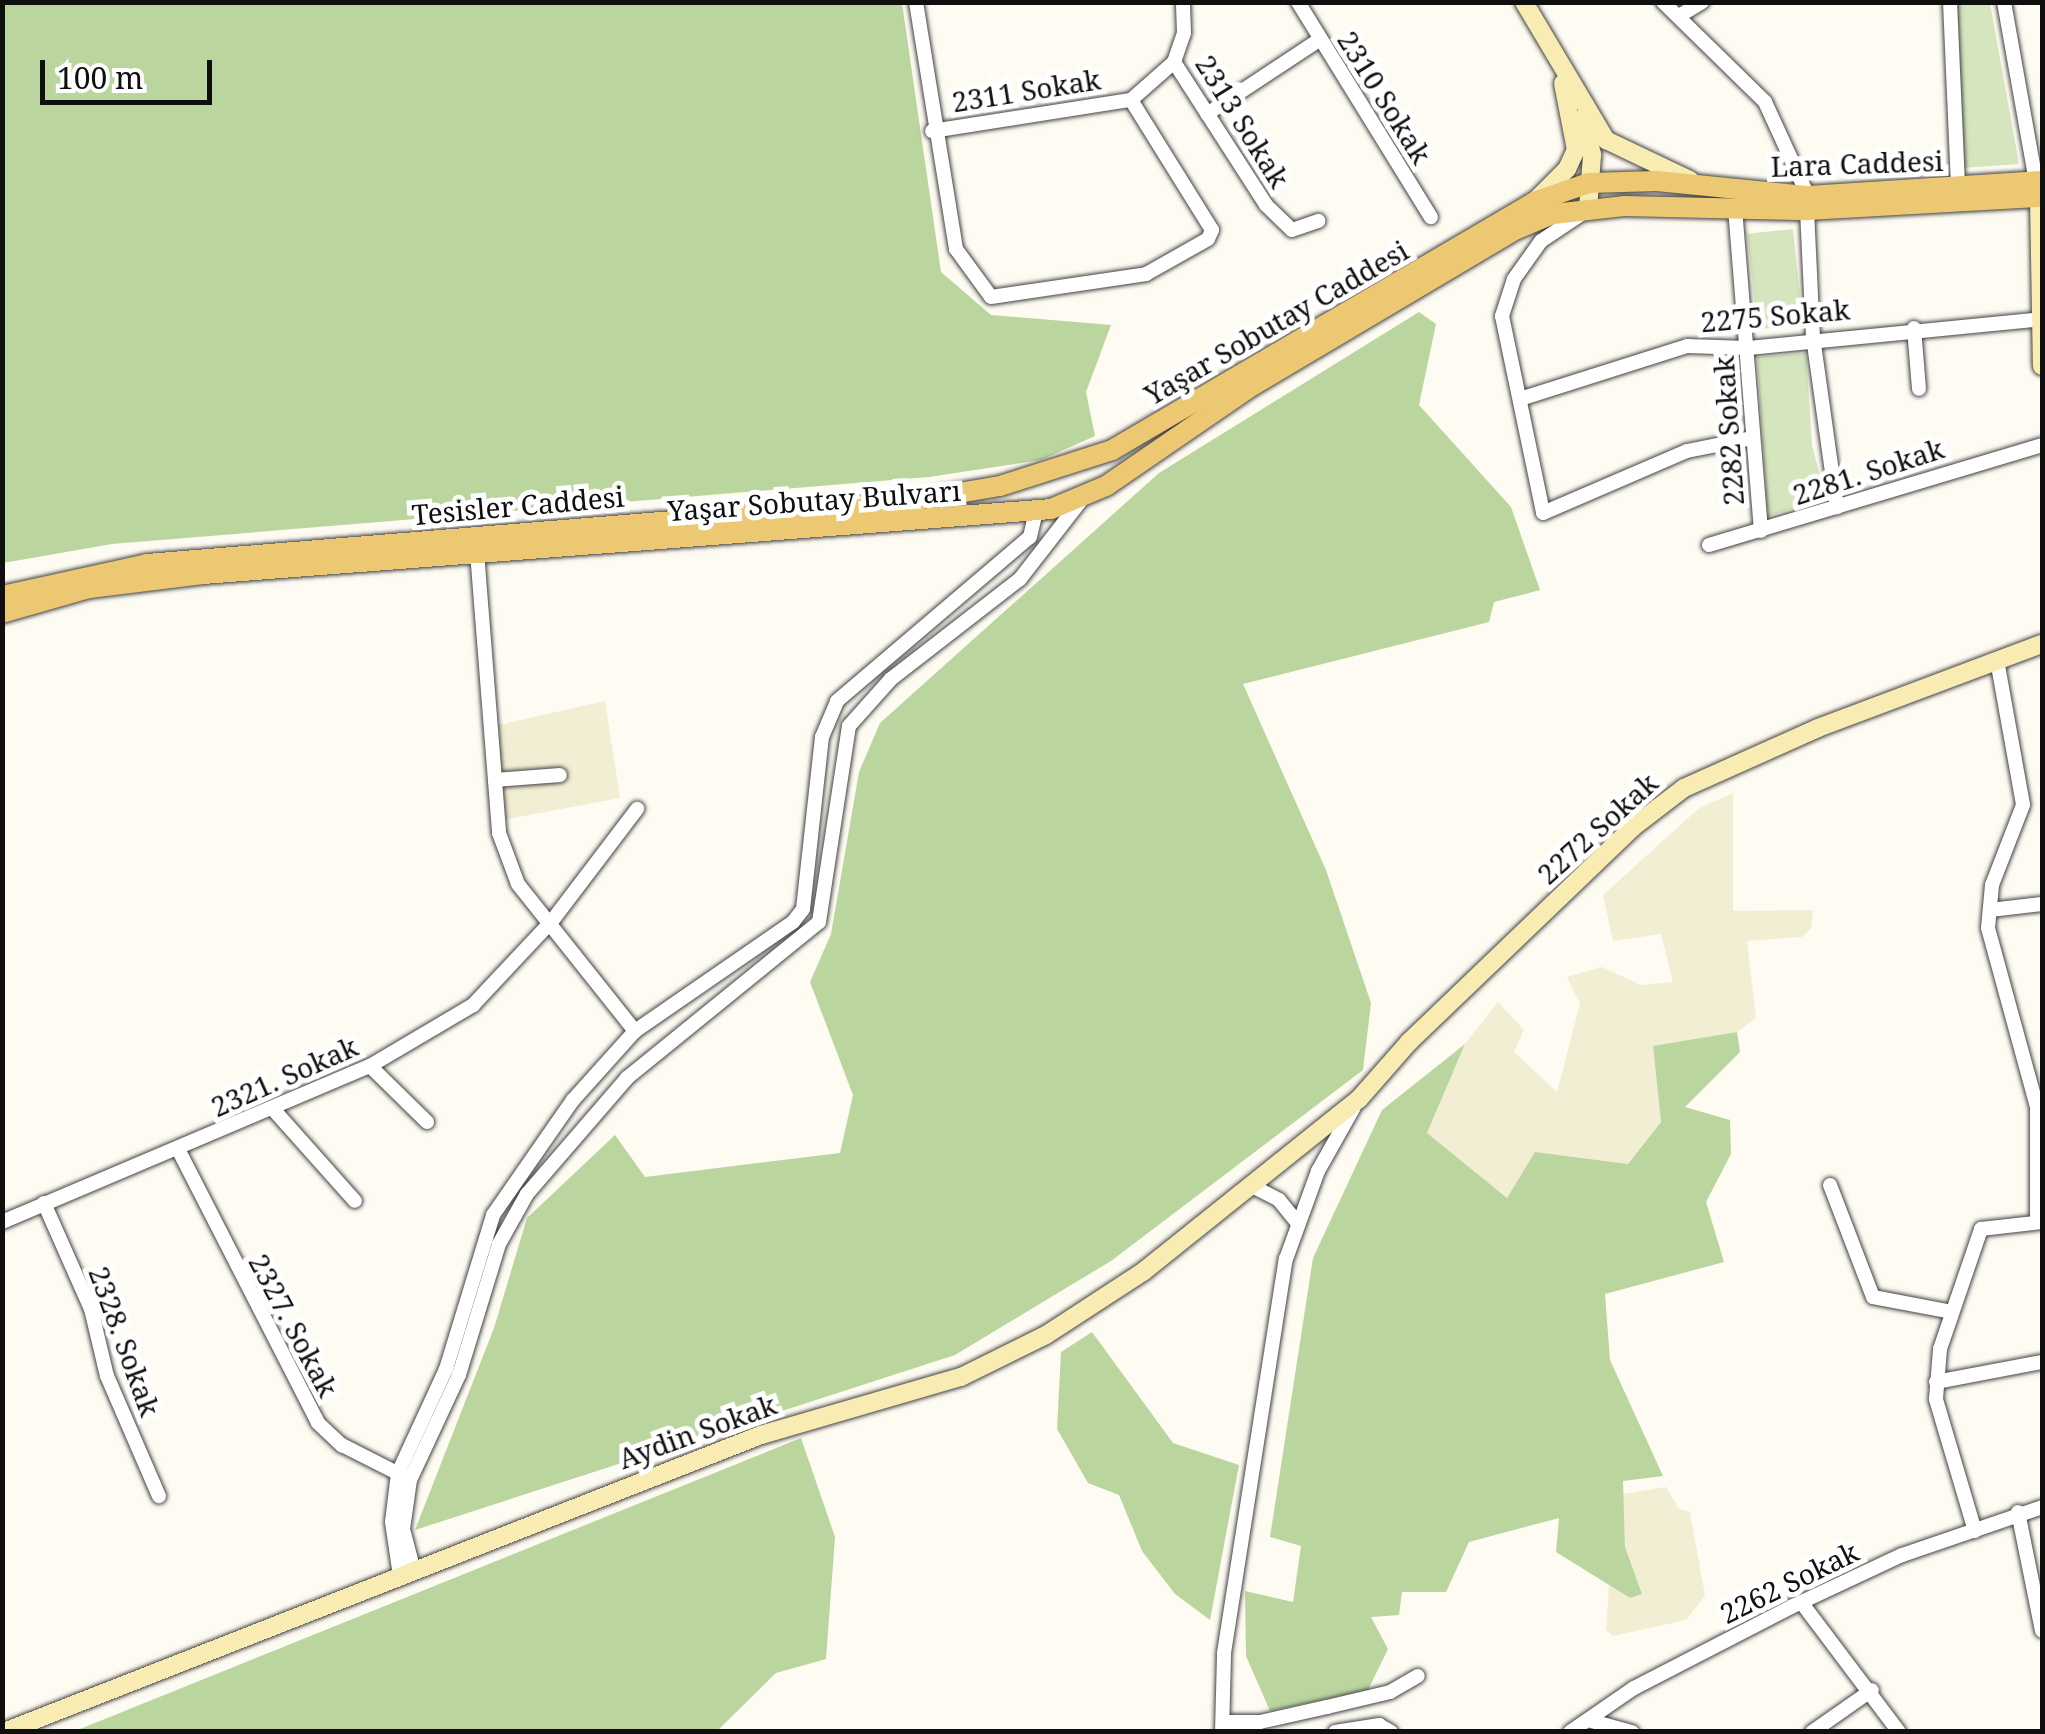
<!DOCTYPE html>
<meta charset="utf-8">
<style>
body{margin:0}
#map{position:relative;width:2045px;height:1734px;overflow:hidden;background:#fefbf2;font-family:"Noto Serif",serif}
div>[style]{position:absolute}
.farmland>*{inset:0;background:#f2eed4}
.green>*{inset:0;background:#d5e6be;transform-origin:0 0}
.forest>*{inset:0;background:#bad59e}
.roads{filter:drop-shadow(0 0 2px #424242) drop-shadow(0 0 2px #424242)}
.street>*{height:14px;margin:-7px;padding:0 7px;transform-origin:7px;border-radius:7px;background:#fff}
.secondary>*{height:18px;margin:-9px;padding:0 9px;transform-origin:9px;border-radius:9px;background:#f8ecb3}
.primary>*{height:20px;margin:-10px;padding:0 10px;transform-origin:10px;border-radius:10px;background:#edc873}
span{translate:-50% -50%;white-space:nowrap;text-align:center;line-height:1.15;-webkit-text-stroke:10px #fff;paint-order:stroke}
.street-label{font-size:28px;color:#0f0f0f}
.frame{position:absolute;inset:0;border:5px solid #0f0f0f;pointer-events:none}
.scale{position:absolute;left:40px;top:60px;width:172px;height:45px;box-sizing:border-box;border:5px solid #0f0f0f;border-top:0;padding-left:12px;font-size:30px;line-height:35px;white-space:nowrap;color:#0f0f0f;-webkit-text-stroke:8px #fff;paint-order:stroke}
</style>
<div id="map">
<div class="farmland">
<i style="clip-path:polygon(605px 701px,620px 798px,502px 820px,494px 726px)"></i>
<i style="clip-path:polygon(1733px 793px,1733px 911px,1813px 910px,1811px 929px,1802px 937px,1747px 941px,1756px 1018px,1737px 1032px,1653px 1047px,1661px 1122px,1628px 1164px,1535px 1152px,1507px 1198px,1427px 1133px,1465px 1044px,1498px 1002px,1524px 1030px,1514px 1052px,1557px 1092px,1580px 1004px,1567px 977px,1602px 967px,1641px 985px,1673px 982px,1661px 934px,1613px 941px,1603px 895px,1698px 809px)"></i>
<i style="clip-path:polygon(1666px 1487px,1679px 1509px,1690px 1512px,1705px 1596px,1686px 1620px,1613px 1636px,1606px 1630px,1609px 1585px,1630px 1598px,1642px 1594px,1625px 1547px,1623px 1494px)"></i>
</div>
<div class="green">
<i style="clip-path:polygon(1957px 3px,1990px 3px,2019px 164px,1963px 168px)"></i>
<i style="left:1793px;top:229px;width:96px;height:46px;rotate:84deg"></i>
<i style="clip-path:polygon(1806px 353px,1812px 445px,1826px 498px,1768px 516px,1757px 357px)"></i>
</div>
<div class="forest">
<i style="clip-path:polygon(3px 2px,902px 3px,941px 272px,991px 315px,1111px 325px,1086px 392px,1095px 436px,1041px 460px,929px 477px,112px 544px,3px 563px)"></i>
<i style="clip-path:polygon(1419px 312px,1436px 324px,1419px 405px,1511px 507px,1540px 590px,1494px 602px,1489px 622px,1243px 684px,1326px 870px,1371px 1003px,1363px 1070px,1111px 1261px,955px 1355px,415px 1530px,494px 1328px,527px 1218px,615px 1135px,645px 1177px,840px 1153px,853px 1095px,810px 982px,831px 934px,859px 772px,880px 723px,1159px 473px)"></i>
<i style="clip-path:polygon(1737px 1032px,1740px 1052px,1685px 1107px,1730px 1120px,1731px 1154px,1706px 1202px,1724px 1262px,1605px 1294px,1610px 1360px,1663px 1476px,1623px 1481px,1625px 1547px,1642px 1594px,1630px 1598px,1556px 1552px,1559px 1518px,1469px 1542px,1446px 1592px,1402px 1592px,1399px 1615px,1371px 1617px,1388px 1649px,1368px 1690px,1270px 1711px,1246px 1656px,1245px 1591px,1293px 1602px,1301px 1546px,1270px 1537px,1313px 1258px,1382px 1110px,1465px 1044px,1427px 1133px,1507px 1198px,1535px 1152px,1628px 1164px,1661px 1122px,1653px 1046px)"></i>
<i style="clip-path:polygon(1092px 1332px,1173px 1443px,1239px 1465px,1210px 1620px,1175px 1594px,1142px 1551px,1119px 1495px,1088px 1483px,1057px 1429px,1061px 1352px)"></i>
<i style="clip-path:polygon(801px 1438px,835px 1537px,826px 1659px,776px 1673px,717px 1731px,75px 1731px)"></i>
</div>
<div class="roads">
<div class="street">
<i style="left:916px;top:2px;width:250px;rotate:80.8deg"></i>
<i style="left:956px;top:249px;width:59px;rotate:53.9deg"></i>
<i style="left:991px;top:297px;width:157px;rotate:-8.4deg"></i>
<i style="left:1146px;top:274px;width:71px;rotate:-29.4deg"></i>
<i style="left:1208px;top:239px;width:10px;rotate:-66deg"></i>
<i style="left:1212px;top:230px;width:153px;rotate:-121.9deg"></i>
<i style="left:1298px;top:2px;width:253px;rotate:58.3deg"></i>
<i style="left:1663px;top:2px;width:143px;rotate:44.4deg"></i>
<i style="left:1765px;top:102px;width:103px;rotate:65.4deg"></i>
<i style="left:1950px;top:2px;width:184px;rotate:87.5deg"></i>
<i style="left:2004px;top:2px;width:183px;rotate:79.9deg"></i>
<i style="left:1679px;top:16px;width:27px;rotate:-31deg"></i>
<i style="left:1174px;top:62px;width:170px;rotate:57.2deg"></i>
<i style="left:1266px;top:205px;width:36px;rotate:44deg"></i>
<i style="left:1292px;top:230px;width:28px;rotate:-19deg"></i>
<i style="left:1207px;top:114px;width:134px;rotate:-33.5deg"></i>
<i style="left:932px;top:131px;width:201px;rotate:-8.9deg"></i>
<i style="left:1131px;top:100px;width:57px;rotate:-41.5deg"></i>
<i style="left:1174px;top:62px;width:31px;rotate:-71deg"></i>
<i style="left:1184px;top:33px;width:31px;rotate:-92deg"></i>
<i style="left:1735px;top:208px;width:324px;rotate:85.4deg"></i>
<i style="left:1807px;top:210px;width:127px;rotate:87.3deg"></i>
<i style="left:1813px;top:337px;width:172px;rotate:82deg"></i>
<i style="left:1586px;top:211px;width:54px;rotate:146.3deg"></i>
<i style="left:1541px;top:241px;width:47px;rotate:125.4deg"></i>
<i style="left:1514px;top:279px;width:39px;rotate:108deg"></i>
<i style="left:1502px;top:316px;width:201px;rotate:78.2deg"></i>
<i style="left:1543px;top:513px;width:157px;rotate:-23.3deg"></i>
<i style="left:1687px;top:451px;width:66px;rotate:-11.3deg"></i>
<i style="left:1914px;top:328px;width:61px;rotate:85.3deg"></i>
<i style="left:1520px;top:399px;width:175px;rotate:-17.6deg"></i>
<i style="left:1687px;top:346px;width:61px;rotate:1.9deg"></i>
<i style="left:1748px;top:348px;width:295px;rotate:-5.6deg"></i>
<i style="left:1709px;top:545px;width:348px;rotate:-16.7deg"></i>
<i style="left:477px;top:552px;width:282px;rotate:85.5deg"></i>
<i style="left:499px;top:833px;width:54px;rotate:69.6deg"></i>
<i style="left:518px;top:884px;width:188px;rotate:51.5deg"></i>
<i style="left:1997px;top:660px;width:147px;rotate:79.8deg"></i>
<i style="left:2023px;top:805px;width:86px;rotate:111.2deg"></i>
<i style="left:1992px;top:885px;width:43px;rotate:95.3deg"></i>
<i style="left:1988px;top:928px;width:186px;rotate:74.7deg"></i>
<i style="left:2037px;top:1107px;width:115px;rotate:90deg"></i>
<i style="left:495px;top:780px;width:65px;rotate:-4.4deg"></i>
<i style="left:1990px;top:910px;width:52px;rotate:-6.6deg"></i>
<i style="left:370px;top:1066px;width:80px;rotate:44.5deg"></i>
<i style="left:273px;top:1109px;width:123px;rotate:48.3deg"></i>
<i style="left:179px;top:1151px;width:305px;rotate:62.9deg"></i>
<i style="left:318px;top:1423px;width:33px;rotate:43deg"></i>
<i style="left:342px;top:1445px;width:71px;rotate:26.9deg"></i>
<i style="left:1830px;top:1185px;width:120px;rotate:69deg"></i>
<i style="left:1873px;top:1297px;width:80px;rotate:10.8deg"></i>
<i style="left:1252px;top:1186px;width:30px;rotate:27deg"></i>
<i style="left:1279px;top:1200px;width:28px;rotate:51deg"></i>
<i style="left:44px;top:1203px;width:116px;rotate:66.1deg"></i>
<i style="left:91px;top:1309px;width:69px;rotate:76.6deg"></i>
<i style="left:107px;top:1376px;width:131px;rotate:66.6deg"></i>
<i style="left:2px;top:1222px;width:400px;rotate:-23deg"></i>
<i style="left:370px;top:1066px;width:120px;rotate:-30.6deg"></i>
<i style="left:473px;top:1005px;width:115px;rotate:-46.8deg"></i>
<i style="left:552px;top:921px;width:141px;rotate:-52.8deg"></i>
<i style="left:1936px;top:1382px;width:108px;rotate:-10.7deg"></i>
<i style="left:2018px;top:1512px;width:121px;rotate:78.6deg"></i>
<i style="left:1975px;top:1531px;width:138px;rotate:-106.5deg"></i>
<i style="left:1936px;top:1399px;width:50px;rotate:-85.4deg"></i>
<i style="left:1940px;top:1349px;width:127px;rotate:-71.1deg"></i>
<i style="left:1981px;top:1229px;width:61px;rotate:-6.5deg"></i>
<i style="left:414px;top:1571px;width:43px;rotate:-104.7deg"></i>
<i style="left:403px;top:1529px;width:49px;rotate:-81.9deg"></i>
<i style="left:410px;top:1480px;width:116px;rotate:-65deg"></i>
<i style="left:459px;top:1375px;width:137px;rotate:-73deg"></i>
<i style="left:499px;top:1244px;width:57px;rotate:-60.8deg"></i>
<i style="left:527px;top:1194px;width:153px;rotate:-49.2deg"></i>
<i style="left:627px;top:1078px;width:247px;rotate:-39.1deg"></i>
<i style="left:819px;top:922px;width:198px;rotate:-81.3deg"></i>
<i style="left:849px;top:726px;width:63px;rotate:-48.2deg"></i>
<i style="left:891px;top:679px;width:163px;rotate:-37.8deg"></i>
<i style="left:1020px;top:579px;width:101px;rotate:-52.2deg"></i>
<i style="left:400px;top:1576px;width:55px;rotate:-98.4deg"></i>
<i style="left:392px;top:1522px;width:49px;rotate:-83deg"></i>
<i style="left:398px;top:1473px;width:115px;rotate:-65.2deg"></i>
<i style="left:446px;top:1369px;width:161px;rotate:-73deg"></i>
<i style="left:493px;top:1215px;width:140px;rotate:-55.2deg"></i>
<i style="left:573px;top:1100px;width:93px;rotate:-48.1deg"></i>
<i style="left:635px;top:1031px;width:192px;rotate:-34.6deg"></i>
<i style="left:793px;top:922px;width:16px;rotate:-52deg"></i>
<i style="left:803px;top:909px;width:173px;rotate:-83.7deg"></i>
<i style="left:822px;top:737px;width:39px;rotate:-67deg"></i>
<i style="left:837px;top:701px;width:253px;rotate:-40.4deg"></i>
<i style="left:1030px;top:537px;width:27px;rotate:-77deg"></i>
<i style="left:1801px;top:1602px;width:163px;rotate:53deg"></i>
<i style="left:1588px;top:1720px;width:46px;rotate:15.3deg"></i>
<i style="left:1223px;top:1722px;width:37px"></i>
<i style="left:1260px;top:1722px;width:69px;rotate:-12.6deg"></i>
<i style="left:1327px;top:1707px;width:65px;rotate:-13.4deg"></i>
<i style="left:1390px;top:1692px;width:32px;rotate:-30deg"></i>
<i style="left:1222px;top:1732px;width:79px;rotate:-88.5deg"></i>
<i style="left:1224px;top:1653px;width:399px;rotate:-81.1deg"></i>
<i style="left:1286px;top:1259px;width:94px;rotate:-70deg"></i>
<i style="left:1318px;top:1171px;width:73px;rotate:-60.6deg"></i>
<i style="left:1335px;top:1732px;width:45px;rotate:-9deg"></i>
<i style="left:1379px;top:1725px;width:14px;rotate:30deg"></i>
<i style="left:1570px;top:1732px;width:78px;rotate:-34.5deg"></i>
<i style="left:1634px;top:1688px;width:179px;rotate:-27.3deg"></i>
<i style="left:1793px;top:1606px;width:120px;rotate:-25.1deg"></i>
<i style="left:1902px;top:1555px;width:148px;rotate:-18.9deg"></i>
<i style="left:1812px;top:1732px;width:73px;rotate:-35deg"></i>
</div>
<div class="secondary">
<i style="left:1524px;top:2px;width:161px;rotate:59.3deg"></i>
<i style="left:1606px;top:140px;width:93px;rotate:25.5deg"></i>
<i style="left:1582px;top:119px;width:37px;rotate:74deg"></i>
<i style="left:1592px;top:155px;width:54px;rotate:94.2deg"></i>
<i style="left:2039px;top:198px;width:168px;rotate:89deg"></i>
<i style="left:1536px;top:200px;width:44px;rotate:-45deg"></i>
<i style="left:1567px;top:169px;width:21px;rotate:-65deg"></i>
<i style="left:1576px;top:150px;width:68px;rotate:-101deg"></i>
<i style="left:4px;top:1732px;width:813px;rotate:-21.42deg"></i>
<i style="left:761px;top:1435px;width:208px;rotate:-16.2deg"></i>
<i style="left:961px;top:1377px;width:95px;rotate:-26.3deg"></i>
<i style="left:1046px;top:1335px;width:117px;rotate:-33.1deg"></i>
<i style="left:1144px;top:1271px;width:275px;rotate:-38.7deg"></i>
<i style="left:1359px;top:1099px;width:76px;rotate:-48.7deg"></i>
<i style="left:1409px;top:1042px;width:310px;rotate:-43.8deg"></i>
<i style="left:1633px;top:827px;width:64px;rotate:-37.4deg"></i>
<i style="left:1684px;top:788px;width:147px;rotate:-24.1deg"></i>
<i style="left:1818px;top:728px;width:239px;rotate:-20.6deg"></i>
</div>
<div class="primary">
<i style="left:2px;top:596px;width:148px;rotate:-12.4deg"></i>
<i style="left:147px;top:564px;width:762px;rotate:-4.67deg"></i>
<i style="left:906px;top:502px;width:95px;rotate:-9.7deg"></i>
<i style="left:1000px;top:486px;width:118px;rotate:-17.8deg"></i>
<i style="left:1112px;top:450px;width:489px;rotate:-30.4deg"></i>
<i style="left:1534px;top:202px;width:58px;rotate:-19.1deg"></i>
<i style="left:1589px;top:183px;width:68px;rotate:-1.7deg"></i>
<i style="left:1657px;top:181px;width:152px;rotate:5.7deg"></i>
<i style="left:1808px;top:196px;width:234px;rotate:-3.7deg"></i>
<i style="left:2px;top:613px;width:91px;rotate:-16deg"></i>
<i style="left:89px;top:588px;width:115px;rotate:-7deg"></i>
<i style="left:203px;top:574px;width:850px;rotate:-4.38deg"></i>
<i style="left:1051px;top:509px;width:60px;rotate:-22.7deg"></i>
<i style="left:1106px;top:486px;width:171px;rotate:-34.5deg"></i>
<i style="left:1247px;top:389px;width:314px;rotate:-30.7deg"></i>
<i style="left:1517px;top:229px;width:39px;rotate:-23deg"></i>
<i style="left:1553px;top:214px;width:71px;rotate:-6.4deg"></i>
<i style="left:1624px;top:206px;width:183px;rotate:1.3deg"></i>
<i style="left:1807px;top:210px;width:235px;rotate:-3.2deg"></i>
</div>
</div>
<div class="street-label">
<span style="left:1026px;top:90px;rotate:-9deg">2311 Sokak</span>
<span style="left:1385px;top:97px;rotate:58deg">2310 Sokak</span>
<span style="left:1243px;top:121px;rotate:58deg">2313 Sokak</span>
<span style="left:1857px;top:163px;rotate:-2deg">Lara Caddesi</span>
<span style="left:1775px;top:315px;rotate:-5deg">2275 Sokak</span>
<span style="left:1276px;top:322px;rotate:-30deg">Yaşar Sobutay Caddesi</span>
<span style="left:1728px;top:431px;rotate:-94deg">2282 Sokak</span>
<span style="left:1868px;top:471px;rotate:-18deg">2281. Sokak</span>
<span style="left:814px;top:500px;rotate:-4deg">Yaşar Sobutay Bulvarı</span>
<span style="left:518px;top:505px;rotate:-5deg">Tesisler Caddesi</span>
<span style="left:1597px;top:828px;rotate:-42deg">2272 Sokak</span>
<span style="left:284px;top:1076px;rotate:-24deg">2321. Sokak</span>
<span style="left:294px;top:1325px;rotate:62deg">2327. Sokak</span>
<span style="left:125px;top:1341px;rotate:70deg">2328. Sokak</span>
<span style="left:697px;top:1431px;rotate:-20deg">Aydin Sokak</span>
<span style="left:1789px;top:1582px;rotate:-26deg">2262 Sokak</span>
</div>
<div class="frame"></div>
<div class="scale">100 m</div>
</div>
